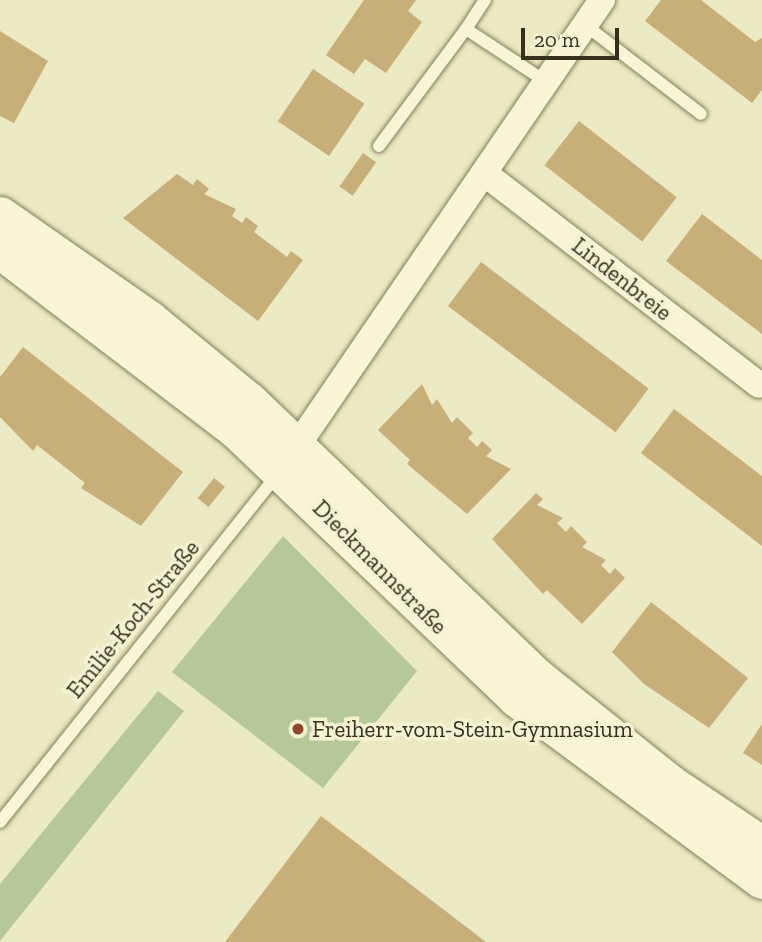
<!DOCTYPE html>
<meta charset="utf-8">
<style>
body{margin:0}
#map{position:relative;width:762px;height:942px;overflow:hidden;background:#ebeac2;font-family:"Zilla Slab",serif}
div>[style]{position:absolute}
.green>*{inset:0;background:#b6c897}
.building>*{inset:0;background:#c7af7a;transform-origin:0 0}
.roads{filter:drop-shadow(0 0 2px #847c5b) drop-shadow(0 0 2px #847c5b)}
.lane>*{height:12px;margin:-6px;padding:0 6px;transform-origin:6px;border-radius:6px;background:#f7f5d5}
.street>*{height:26px;margin:-13px;padding:0 13px;transform-origin:13px;border-radius:13px;background:#f7f5d5}
.secondary>*{height:37px;margin:-18.5px;padding:0 18.5px;transform-origin:18.5px;border-radius:18.5px;background:#f7f5d5}
.dots>*{width:19px;height:19px;translate:-50% -50%;box-sizing:border-box;border:4px solid #f3f2d2;border-radius:50%}
span{translate:-50% -50%;white-space:nowrap;text-align:center;line-height:1.15;-webkit-text-stroke:7px #f3f2d2;paint-order:stroke}
.street-label{font-size:23px;color:#352f1e}
.poi-label{font-size:23px;color:#352f1e}
.left{translate:0 -50%;text-align:left}
.scale{position:absolute;left:521px;top:28px;width:98px;height:32px;box-sizing:border-box;border:4px solid #352f1e;border-top:0;padding-left:9px;font-size:21px;line-height:24px;white-space:nowrap;color:#352f1e;-webkit-text-stroke:5px #f3f2d2;paint-order:stroke}
</style>
<div id="map">
<div class="green">
<i style="clip-path:polygon(283px 536px,417px 671px,323px 788px,172px 672px)"></i>
<i style="clip-path:polygon(158px 691px,184px 711px,0 941px,0 884px)"></i>
</div>
<div class="building">
<i style="clip-path:polygon(364px 0,416px 0,408px 11px,422px 22px,386px 73px,365px 59px,354px 74px,326px 55px)"></i>
<i style="clip-path:polygon(661px 0,701px 0,755px 42px,762px 38px,762px 90px,752px 103px,645px 21px)"></i>
<i style="clip-path:polygon(0 31px,48px 61px,14px 123px,0 116px)"></i>
<i style="left:313px;top:69px;width:62px;height:63px;rotate:34deg"></i>
<i style="left:579px;top:121px;width:124px;height:56px;rotate:38deg"></i>
<i style="left:363px;top:153px;width:16px;height:41px;rotate:35deg"></i>
<i style="clip-path:polygon(177px 174px,193px 185px,197px 179px,209px 189px,204px 194px,236px 209px,232px 216px,242px 223px,246px 217px,258px 226px,254px 232px,287px 257px,291px 251px,303px 260px,258px 321px,123px 218px)"></i>
<i style="clip-path:polygon(702px 214px,762px 260px,762px 334px,666px 261px)"></i>
<i style="left:481px;top:262px;width:210px;height:55px;rotate:37deg"></i>
<i style="clip-path:polygon(23px 347px,183px 472px,141px 526px,81px 488px,85px 483px,37px 445px,33px 451px,0 417px,0 377px)"></i>
<i style="clip-path:polygon(422px 384px,432px 405px,437px 399px,452px 423px,457px 417px,473px 433px,468px 438px,477px 447px,482px 441px,492px 450px,486px 456px,511px 469px,467px 514px,407px 464px,410px 460px,378px 430px)"></i>
<i style="clip-path:polygon(674px 409px,762px 476px,762px 546px,641px 453px)"></i>
<i style="left:214px;top:478px;width:14px;height:26px;rotate:39deg"></i>
<i style="clip-path:polygon(536px 493px,543px 499px,537px 505px,563px 518px,557px 523px,566px 532px,571px 526px,587px 542px,582px 547px,606px 560px,601px 565px,610px 574px,615px 568px,625px 578px,582px 624px,547px 590px,543px 594px,492px 539px)"></i>
<i style="clip-path:polygon(651px 602px,748px 678px,709px 728px,644px 684px,612px 652px)"></i>
<i style="clip-path:polygon(762px 724px,762px 765px,743px 753px)"></i>
<i style="clip-path:polygon(321px 816px,367px 851px,486px 942px,225px 942px)"></i>
</div>
<div class="roads">
<div class="lane">
<i style="left:585px;top:25px;width:146px;rotate:37.5deg"></i>
<i style="left:466px;top:29px;width:35px;rotate:-57deg"></i>
<i style="left:379px;top:146px;width:146px;rotate:-53.4deg"></i>
<i style="left:466px;top:29px;width:95px;rotate:33.4deg"></i>
<i style="left:0;top:822px;width:444px;rotate:-51.4deg"></i>
</div>
<div class="street">
<i style="left:484px;top:173px;width:347px;rotate:37.6deg"></i>
<i style="left:299px;top:443px;width:537px;rotate:-55.63deg"></i>
</div>
<div class="secondary">
<i style="left:0;top:215px;width:182px;rotate:34.9deg"></i>
<i style="left:149px;top:319px;width:129px;rotate:39.4deg"></i>
<i style="left:249px;top:401px;width:399px;rotate:43.8deg"></i>
<i style="left:537px;top:677px;width:171px;rotate:38.6deg"></i>
<i style="left:671px;top:784px;width:110px;rotate:33.8deg"></i>
<i style="left:0;top:250px;width:297px;rotate:37.3deg"></i>
<i style="left:236px;top:430px;width:388px;rotate:43.7deg"></i>
<i style="left:516px;top:698px;width:306px;rotate:36.5deg"></i>
</div>
</div>
<div class="dots">
<i style="left:298px;top:729px;background:#90472e"></i>
</div>
<div class="street-label">
<span style="left:622px;top:279px;rotate:38deg">Lindenbreie</span>
<span style="left:380px;top:567px;rotate:45deg">Dieckmannstraße</span>
<span style="left:133px;top:619px;rotate:-51deg">Emilie-Koch-Straße</span>
</div>
<div class="poi-label">
<span class="left" style="left:312px;top:729px">Freiherr-vom-Stein-Gymnasium</span>
</div>
<div class="scale">20 m</div>
</div>
